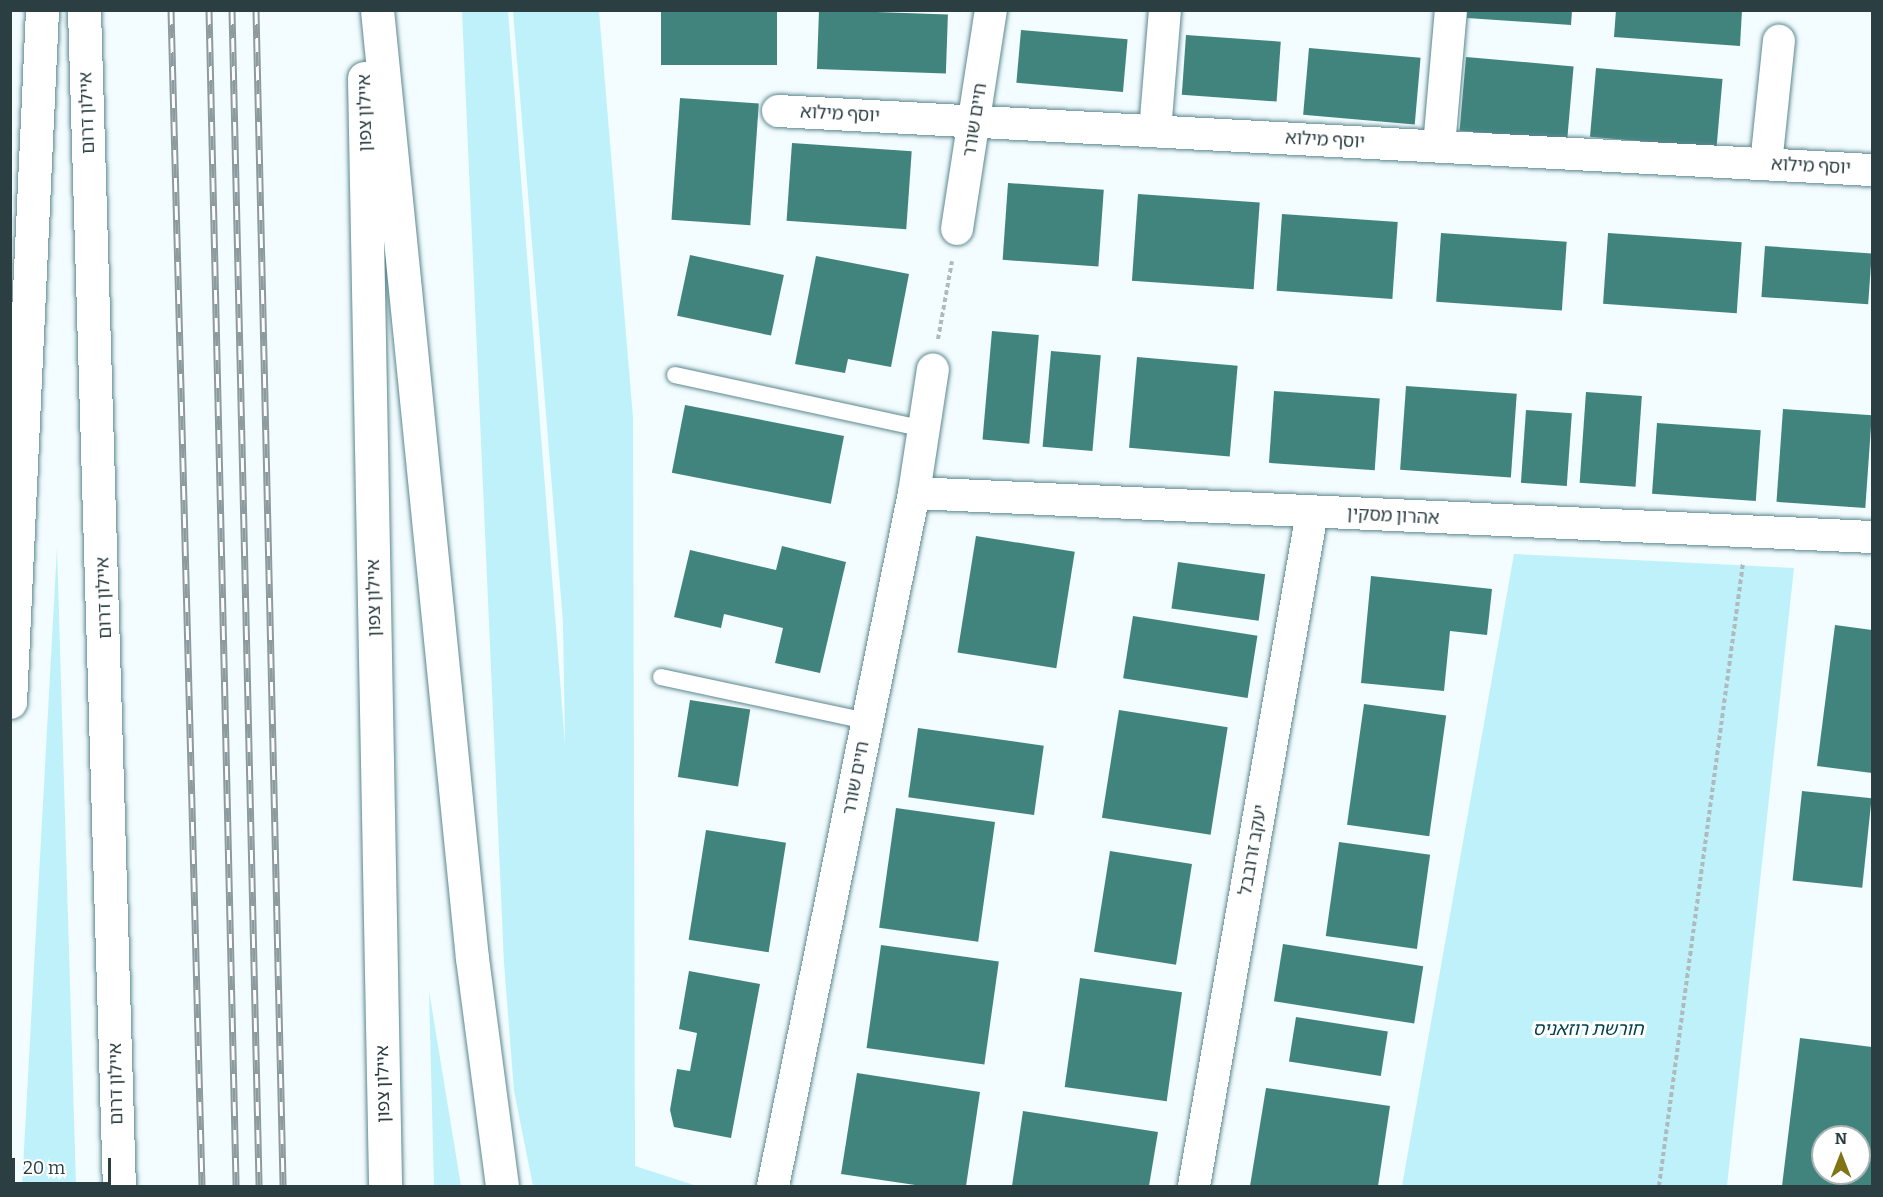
<!DOCTYPE html>
<meta charset="utf-8">
<style>
body{margin:0}
#map{position:relative;width:1883px;height:1197px;overflow:hidden;background:#f3fcfe;font-family:Bitter,"Noto Sans Hebrew",serif}
div>[style]{position:absolute}
.green>*{inset:0;background:#bff1fa}
.building>*{inset:0;background:#41847e;transform-origin:0 0}
.path>*{height:4px;margin-top:-2px;transform-origin:0;background:repeating-linear-gradient(90deg,#aebabd 0 4.5px,transparent 0 7.5px)}
.roads{filter:drop-shadow(0 0 2px #5b888f) drop-shadow(0 0 2px #5b888f)}
.service>*{height:16px;margin:-8px;padding:0 8px;transform-origin:8px;border-radius:8px;background:#fff}
.minor>*{height:32px;margin:-16px;padding:0 16px;transform-origin:16px;border-radius:16px;background:#fff}
.motorway>*{height:33px;margin:-16.5px;padding:0 16.5px;transform-origin:16.5px;border-radius:16.5px;background:#fff}
.rail>*{height:7px;margin-top:-3.5px;transform-origin:0;background:repeating-linear-gradient(90deg,#fff 0 14px,#8d9b9e 0 28px);box-sizing:border-box;border-block:2px solid #8d9b9e}
span{translate:-50% -50%;white-space:nowrap;text-align:center;line-height:1.15;-webkit-text-stroke:6px #fff;paint-order:stroke}
.street-label{font-size:18px;color:#2b3e42}
.park-label{font-size:18px;color:#02424b;font-style:italic}
.frame{position:absolute;inset:0;border:12px solid #2b3e42;pointer-events:none}
.north{position:absolute;left:1811px;top:1125px;width:60px;height:60px;box-sizing:border-box;background:#fff;border:2px solid #aab2b3;border-radius:50%;rotate:0deg;font-size:16px;font-weight:700;line-height:24px;text-align:center;color:#2b3e42}
.north::after{content:'';display:block;margin:auto;width:21px;height:27px;background:#817416;clip-path:polygon(50% 0,100% 100%,50% 72%,0 100%)}
.scale{position:absolute;left:12px;top:1158px;width:99px;height:27px;box-sizing:border-box;border:3px solid #2b3e42;border-top:0;padding-left:8px;font-size:18px;line-height:21px;white-space:nowrap;color:#2b3e42;-webkit-text-stroke:4px #fff;paint-order:stroke}
</style>
<div id="map">
<div class="green">
<i style="clip-path:polygon(462px 11px,508px 11px,565px 744px,563px 622px,513px 11px,599px 11px,633px 418px,635px 1166px,697px 1186px,533px 1186px,514px 1091px,504px 963px)"></i>
<i style="clip-path:polygon(57px 548px,76px 1186px,22px 1186px)"></i>
<i style="clip-path:polygon(1514px 554px,1794px 568px,1727px 1186px,1402px 1186px)"></i>
<i style="clip-path:polygon(429px 991px,461px 1186px,434px 1186px)"></i>
</div>
<div class="building">
<i style="left:661px;top:10px;width:116px;height:55px"></i>
<i style="left:819px;top:10px;width:129px;height:59px;rotate:2deg"></i>
<i style="clip-path:polygon(1467px 10px,1572px 10px,1571px 25px,1467px 18px)"></i>
<i style="clip-path:polygon(1616px 10px,1742px 10px,1740px 46px,1614px 37px)"></i>
<i style="left:1021px;top:30px;width:107px;height:53px;rotate:5deg"></i>
<i style="left:1186px;top:35px;width:95px;height:60px;rotate:4deg"></i>
<i style="left:1309px;top:48px;width:112px;height:67px;rotate:5deg"></i>
<i style="left:1466px;top:57px;width:108px;height:74px;rotate:5deg"></i>
<i style="left:1596px;top:68px;width:127px;height:69px;rotate:5deg"></i>
<i style="left:680px;top:98px;width:79px;height:122px;rotate:4deg"></i>
<i style="left:792px;top:143px;width:120px;height:78px;rotate:4deg"></i>
<i style="left:1008px;top:183px;width:96px;height:77px;rotate:4deg"></i>
<i style="left:1138px;top:194px;width:122px;height:87px;rotate:4deg"></i>
<i style="left:1282px;top:214px;width:116px;height:77px;rotate:4deg"></i>
<i style="left:1441px;top:233px;width:126px;height:69px;rotate:4deg"></i>
<i style="left:1608px;top:233px;width:134px;height:71px;rotate:4deg"></i>
<i style="left:1765px;top:246px;width:107px;height:51px;rotate:4deg"></i>
<i style="left:690px;top:255px;width:96px;height:62px;rotate:12deg"></i>
<i style="clip-path:polygon(816px 256px,909px 274px,891px 367px,848px 359px,845px 373px,795px 364px)"></i>
<i style="left:992px;top:331px;width:47px;height:109px;rotate:5deg"></i>
<i style="left:1051px;top:351px;width:50px;height:96px;rotate:5deg"></i>
<i style="left:1137px;top:357px;width:101px;height:91px;rotate:5deg"></i>
<i style="left:1406px;top:386px;width:111px;height:84px;rotate:4deg"></i>
<i style="left:1274px;top:391px;width:106px;height:72px;rotate:4deg"></i>
<i style="left:1586px;top:392px;width:56px;height:91px;rotate:4deg"></i>
<i style="left:685px;top:405px;width:162px;height:69px;rotate:11deg"></i>
<i style="left:1783px;top:409px;width:89px;height:93px;rotate:4deg"></i>
<i style="left:1526px;top:410px;width:46px;height:73px;rotate:4deg"></i>
<i style="left:1657px;top:423px;width:104px;height:71px;rotate:4deg"></i>
<i style="left:976px;top:536px;width:100px;height:118px;rotate:9deg"></i>
<i style="clip-path:polygon(782px 546px,846px 562px,820px 673px,775px 663px,783px 628px,724px 614px,721px 628px,674px 617px,690px 550px,776px 570px)"></i>
<i style="left:1178px;top:562px;width:88px;height:47px;rotate:8deg"></i>
<i style="clip-path:polygon(1371px 576px,1492px 589px,1487px 635px,1450px 631px,1444px 691px,1361px 683px)"></i>
<i style="left:1133px;top:616px;width:126px;height:63px;rotate:9deg"></i>
<i style="clip-path:polygon(1835px 625px,1872px 630px,1872px 773px,1817px 766px)"></i>
<i style="left:690px;top:700px;width:61px;height:78px;rotate:9deg"></i>
<i style="left:1364px;top:704px;width:83px;height:122px;rotate:8deg"></i>
<i style="left:1119px;top:710px;width:110px;height:109px;rotate:9deg"></i>
<i style="left:918px;top:728px;width:127px;height:70px;rotate:8deg"></i>
<i style="left:1802px;top:791px;width:70px;height:90px;rotate:6deg"></i>
<i style="left:896px;top:808px;width:100px;height:121px;rotate:8deg"></i>
<i style="left:706px;top:830px;width:81px;height:111px;rotate:9deg"></i>
<i style="left:1339px;top:842px;width:92px;height:95px;rotate:8deg"></i>
<i style="left:1110px;top:851px;width:83px;height:102px;rotate:9deg"></i>
<i style="left:1283px;top:944px;width:142px;height:58px;rotate:9deg"></i>
<i style="left:881px;top:945px;width:119px;height:104px;rotate:8deg"></i>
<i style="clip-path:polygon(689px 971px,760px 984px,731px 1138px,674px 1127px,670px 1110px,677px 1069px,690px 1071px,697px 1033px,679px 1029px)"></i>
<i style="left:1080px;top:978px;width:103px;height:110px;rotate:8deg"></i>
<i style="left:1296px;top:1017px;width:93px;height:45px;rotate:9deg"></i>
<i style="clip-path:polygon(evenodd,1800px 1038px,1872px 1047px,1872px 1186px,1782px 1186px,1800px 1038px,1823px 1137px,1859px 1137px,1859px 1173px,1823px 1173px,1823px 1137px)"></i>
<i style="clip-path:polygon(857px 1073px,980px 1092px,966px 1186px,922px 1186px,841px 1174px)"></i>
<i style="clip-path:polygon(1266px 1088px,1390px 1106px,1378px 1186px,1250px 1186px)"></i>
<i style="clip-path:polygon(1023px 1111px,1158px 1132px,1149px 1186px,1012px 1186px)"></i>
</div>
<div class="path">
<i style="left:938px;top:339px;width:79px;rotate:-79.8deg"></i>
<i style="left:1659px;top:1186px;width:629px;rotate:-82.32deg"></i>
</div>
<div class="roads">
<div class="service">
<i style="left:675px;top:375px;width:255px;rotate:12.2deg"></i>
<i style="left:661px;top:677px;width:211px;rotate:12.1deg"></i>
</div>
<div class="minor">
<i style="left:778px;top:111px;width:1096px;rotate:3.09deg"></i>
<i style="left:1155px;top:131px;width:121px;rotate:-85.3deg"></i>
<i style="left:1439px;top:146px;width:137px;rotate:-85deg"></i>
<i style="left:1766px;top:164px;width:124px;rotate:-84deg"></i>
<i style="left:957px;top:229px;width:222px;rotate:-81.2deg"></i>
<i style="left:914px;top:493px;width:959px;rotate:2.63deg"></i>
<i style="left:773px;top:1186px;width:707px;rotate:-78.5deg"></i>
<i style="left:914px;top:493px;width:125px;rotate:-81.3deg"></i>
<i style="left:1194px;top:1186px;width:683px;rotate:-80.06deg"></i>
</div>
<div class="motorway">
<i style="left:84px;top:10px;width:1177px;rotate:88.3deg"></i>
<i style="left:377px;top:10px;width:953px;rotate:84.28deg"></i>
<i style="left:472px;top:958px;width:230px;rotate:82.5deg"></i>
<i style="left:364px;top:78px;width:1108px;rotate:88.91deg"></i>
<i style="left:10px;top:702px;width:693px;rotate:-87.35deg"></i>
</div>
</div>
<div class="rail">
<i style="left:171px;top:10px;width:1176px;rotate:88.49deg"></i>
<i style="left:209px;top:10px;width:1176px;rotate:88.68deg"></i>
<i style="left:232px;top:10px;width:1176px;rotate:88.68deg"></i>
<i style="left:256px;top:10px;width:1176px;rotate:88.68deg"></i>
</div>
<div class="street-label">
<span style="left:87px;top:113px;rotate:-92deg">איילון דרום</span>
<span style="left:365px;top:113px;rotate:-91deg">איילון צפון</span>
<span style="left:840px;top:114px;rotate:3deg">יוסף מילוא</span>
<span style="left:975px;top:120px;rotate:-81deg">חיים שורר</span>
<span style="left:1325px;top:140px;rotate:3deg">יוסף מילוא</span>
<span style="left:1811px;top:166px;rotate:3deg">יוסף מילוא</span>
<span style="left:1393px;top:516px;rotate:3deg">אהרון מסקין</span>
<span style="left:104px;top:598px;rotate:-92deg">איילון דרום</span>
<span style="left:374px;top:598px;rotate:-91deg">איילון צפון</span>
<span style="left:856px;top:778px;rotate:-79deg">חיים שורר</span>
<span style="left:1253px;top:850px;rotate:-80deg">יעקב זרובבל</span>
<span style="left:116px;top:1084px;rotate:-91deg">איילון דרום</span>
<span style="left:383px;top:1084px;rotate:-91deg">איילון צפון</span>
</div>
<div class="park-label">
<span style="left:1588px;top:1029px">חורשת רוזאניס</span>
</div>
<div class="frame"></div>
<div class="north">N</div>
<div class="scale">20 m</div>
</div>
